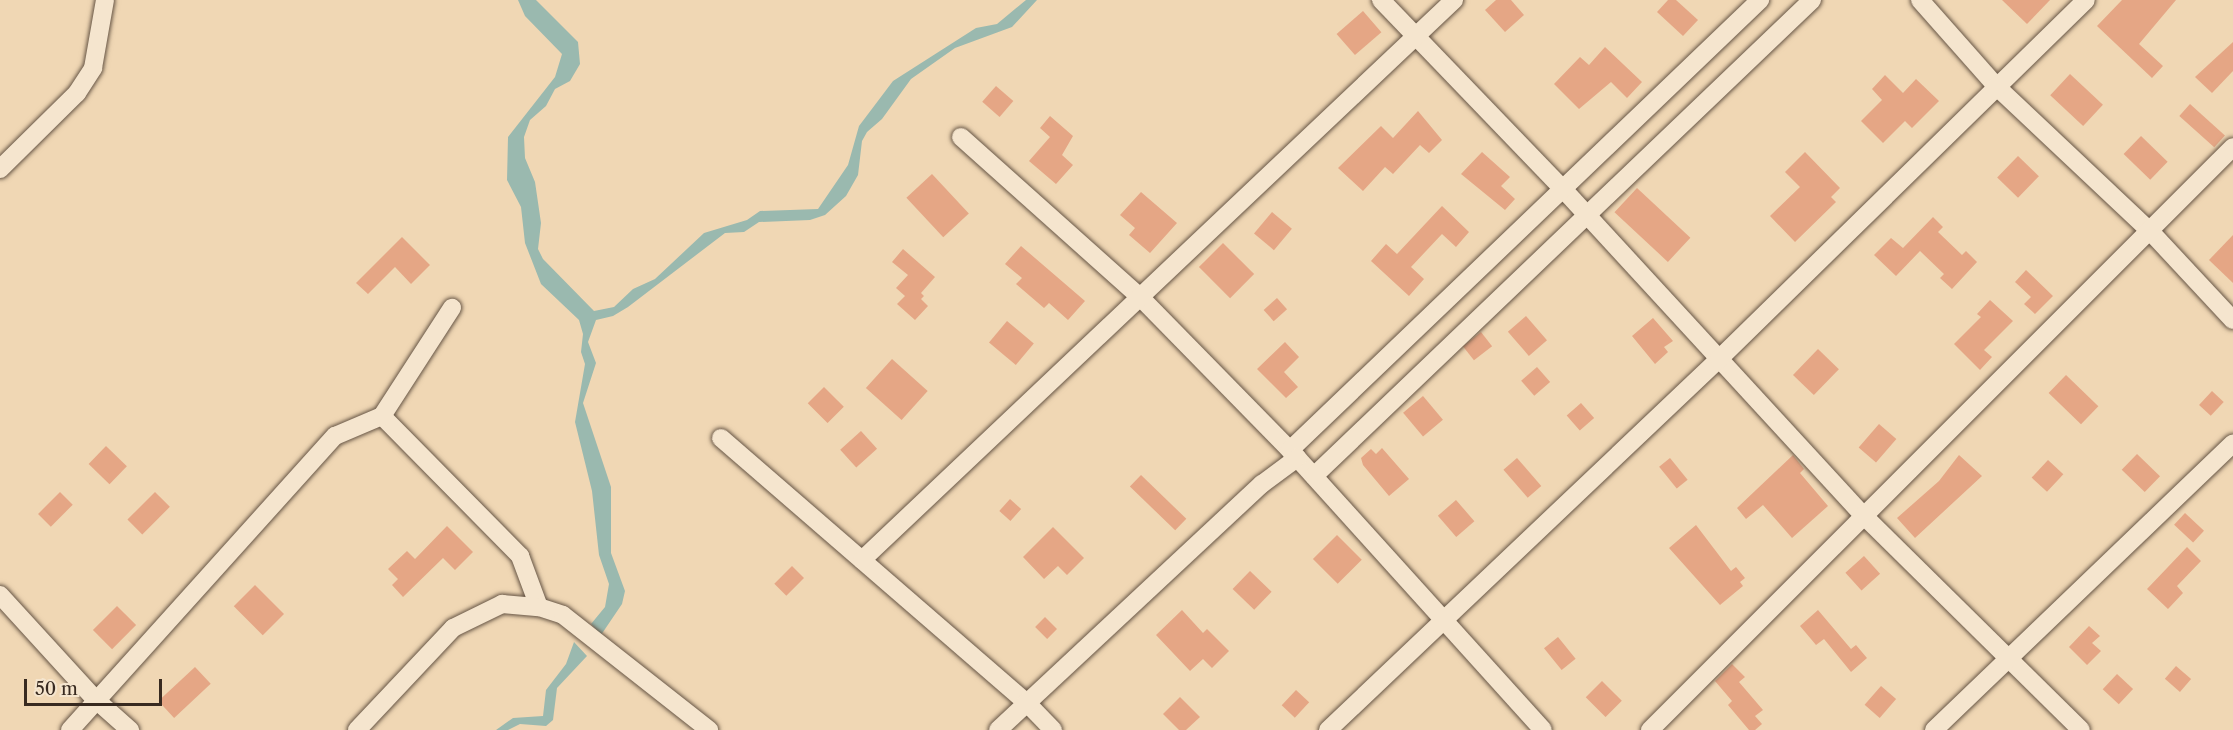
<!DOCTYPE html>
<style>
body{margin:0}
#map{position:relative;width:2233px;height:730px;overflow:hidden;background:#f0d7b4;font-family:"Libre Caslon Text",serif}
div>[style]{position:absolute}
.water>*{inset:0;background:#9ab9af}
.building>*{inset:0;background:#e5a685;transform-origin:0 0}
.roads{filter:drop-shadow(0 0 2px #665545) drop-shadow(0 0 2px #665545)}
.street>*{height:18px;margin:-9px;padding:0 9px;transform-origin:9px;border-radius:9px;background:#f5e5ce}
span{translate:-50% -50%;white-space:nowrap;text-align:center;line-height:1.15;-webkit-text-stroke:4.5px #f5e5ce;paint-order:stroke}
.scale{position:absolute;left:24px;top:679px;width:138px;height:27px;box-sizing:border-box;border:3px solid #382a20;border-top:0;padding-left:8px;font-size:18px;line-height:21px;white-space:nowrap;color:#382a20;-webkit-text-stroke:4px #f5e5ce;paint-order:stroke}
</style>
<div id="map">
<div class="water">
<i style="clip-path:polygon(518px 0,536px 0,578px 42px,580px 64px,570px 81px,555px 89px,546px 106px,530px 120px,524px 137px,525px 158px,535px 182px,541px 223px,538px 249px,543px 259px,594px 311px,614px 307px,633px 289px,655px 279px,704px 233px,747px 220px,760px 211px,818px 209px,848px 165px,859px 126px,893px 81px,976px 28px,997px 24px,1026px 0,1037px 0,1012px 27px,955px 48px,911px 79px,882px 119px,867px 132px,862px 141px,858px 175px,846px 196px,825px 215px,810px 220px,759px 222px,744px 232px,725px 233px,628px 307px,613px 316px,596px 320px,588px 342px,596px 363px,583px 403px,611px 487px,611px 553px,625px 591px,622px 604px,601px 635px,591px 624px,605px 607px,609px 584px,599px 555px,592px 491px,575px 422px,585px 364px,581px 352px,583px 334px,579px 320px,541px 284px,525px 243px,521px 207px,507px 180px,508px 137px,555px 77px,562px 54px,525px 16px)"></i>
<i style="clip-path:polygon(574px 642px,587px 656px,557px 688px,553px 720px,546px 726px,520px 724px,508px 730px,496px 730px,513px 718px,543px 716px,546px 690px,566px 664px)"></i>
</div>
<div class="building">
<i style="clip-path:polygon(1496px 0,1511px 0,1524px 15px,1505px 32px,1485px 10px)"></i>
<i style="clip-path:polygon(1668px 0,1676px 0,1698px 20px,1683px 36px,1657px 12px)"></i>
<i style="clip-path:polygon(2002px 0,2050px 0,2027px 24px)"></i>
<i style="clip-path:polygon(2122px 0,2176px 0,2139px 44px,2163px 66px,2152px 78px,2097px 26px)"></i>
<i style="left:1363px;top:11px;width:28px;height:35px;rotate:49deg"></i>
<i style="clip-path:polygon(2233px 42px,2233px 71px,2212px 93px,2195px 77px)"></i>
<i style="clip-path:polygon(1605px 47px,1642px 82px,1627px 98px,1611px 82px,1579px 109px,1554px 84px,1580px 57px,1589px 65px)"></i>
<i style="left:2070px;top:74px;width:45px;height:29px;rotate:43deg"></i>
<i style="clip-path:polygon(1885px 75px,1903px 93px,1916px 79px,1939px 101px,1912px 128px,1905px 121px,1883px 143px,1861px 121px,1882px 100px,1872px 89px)"></i>
<i style="left:996px;top:86px;width:23px;height:21px;rotate:41deg"></i>
<i style="left:2190px;top:104px;width:47px;height:16px;rotate:42deg"></i>
<i style="clip-path:polygon(1418px 111px,1442px 140px,1429px 153px,1420px 145px,1393px 174px,1385px 167px,1363px 191px,1338px 168px,1381px 126px,1393px 138px)"></i>
<i style="clip-path:polygon(1050px 116px,1073px 136px,1062px 155px,1073px 165px,1056px 184px,1029px 161px,1050px 137px,1040px 128px)"></i>
<i style="left:2141px;top:136px;width:37px;height:25px;rotate:44deg"></i>
<i style="clip-path:polygon(1482px 152px,1510px 177px,1501px 186px,1515px 199px,1505px 210px,1461px 174px)"></i>
<i style="clip-path:polygon(1805px 152px,1840px 188px,1831px 197px,1836px 202px,1795px 242px,1770px 216px,1800px 187px,1785px 172px)"></i>
<i style="left:2018px;top:156px;width:29px;height:30px;rotate:44deg"></i>
<i style="left:932px;top:174px;width:54px;height:35px;rotate:47deg"></i>
<i style="left:1637px;top:188px;width:73px;height:33px;rotate:43deg"></i>
<i style="clip-path:polygon(1141px 192px,1177px 223px,1150px 253px,1129px 235px,1135px 228px,1120px 215px)"></i>
<i style="clip-path:polygon(1442px 206px,1469px 232px,1456px 247px,1442px 234px,1411px 267px,1424px 279px,1409px 296px,1371px 261px,1386px 244px,1397px 254px)"></i>
<i style="left:1272px;top:212px;width:26px;height:28px;rotate:40deg"></i>
<i style="clip-path:polygon(1933px 217px,1943px 227px,1938px 232px,1962px 255px,1966px 251px,1977px 262px,1952px 289px,1940px 278px,1944px 274px,1920px 251px,1896px 276px,1874px 255px,1891px 238px,1903px 248px)"></i>
<i style="clip-path:polygon(2233px 235px,2233px 283px,2209px 260px)"></i>
<i style="clip-path:polygon(402px 237px,430px 265px,411px 284px,395px 267px,368px 294px,356px 283px)"></i>
<i style="left:1223px;top:243px;width:44px;height:34px;rotate:45deg"></i>
<i style="clip-path:polygon(1021px 246px,1085px 301px,1068px 320px,1049px 303px,1044px 308px,1016px 284px,1022px 278px,1005px 264px)"></i>
<i style="clip-path:polygon(903px 249px,935px 277px,921px 293px,924px 296px,921px 299px,928px 306px,915px 320px,897px 304px,905px 296px,896px 288px,908px 275px,892px 262px)"></i>
<i style="clip-path:polygon(2026px 270px,2053px 296px,2035px 314px,2024px 304px,2031px 297px,2015px 282px)"></i>
<i style="left:1277px;top:298px;width:15px;height:18px;rotate:48deg"></i>
<i style="clip-path:polygon(1990px 300px,2013px 321px,1984px 350px,1992px 357px,1980px 370px,1954px 344px,1981px 317px,1977px 314px)"></i>
<i style="left:1526px;top:316px;width:32px;height:24px;rotate:49deg"></i>
<i style="clip-path:polygon(1653px 318px,1673px 341px,1664px 347px,1668px 352px,1655px 364px,1632px 336px)"></i>
<i style="left:1007px;top:321px;width:35px;height:28px;rotate:40deg"></i>
<i style="left:1481px;top:332px;width:18px;height:23px;rotate:52deg"></i>
<i style="clip-path:polygon(1285px 342px,1299px 357px,1284px 372px,1298px 387px,1286px 398px,1257px 369px)"></i>
<i style="left:1818px;top:349px;width:29px;height:36px;rotate:44deg"></i>
<i style="left:892px;top:359px;width:48px;height:39px;rotate:42deg"></i>
<i style="left:1537px;top:367px;width:20px;height:21px;rotate:49deg"></i>
<i style="left:2066px;top:375px;width:45px;height:25px;rotate:44deg"></i>
<i style="left:824px;top:387px;width:28px;height:23px;rotate:45deg"></i>
<i style="left:2212px;top:391px;width:16px;height:19px;rotate:43deg"></i>
<i style="left:1423px;top:396px;width:31px;height:26px;rotate:50deg"></i>
<i style="left:1581px;top:403px;width:20px;height:19px;rotate:49deg"></i>
<i style="left:1879px;top:424px;width:23px;height:31px;rotate:41deg"></i>
<i style="left:861px;top:431px;width:24px;height:28px;rotate:48deg"></i>
<i style="left:106px;top:446px;width:29px;height:25px;rotate:44deg"></i>
<i style="clip-path:polygon(1382px 448px,1409px 479px,1389px 496px,1363px 465px,1361px 458px,1371px 449px,1376px 454px)"></i>
<i style="left:2137px;top:454px;width:32px;height:22px;rotate:44deg"></i>
<i style="clip-path:polygon(1793px 455px,1804px 469px,1800px 473px,1828px 506px,1792px 538px,1763px 505px,1746px 519px,1737px 508px)"></i>
<i style="clip-path:polygon(1959px 455px,1982px 476px,1915px 538px,1897px 518px,1939px 481px)"></i>
<i style="left:1517px;top:458px;width:37px;height:18px;rotate:49deg"></i>
<i style="left:1670px;top:458px;width:28px;height:14px;rotate:51deg"></i>
<i style="left:2048px;top:460px;width:21px;height:24px;rotate:43deg"></i>
<i style="left:1141px;top:475px;width:63px;height:16px;rotate:44deg"></i>
<i style="left:60px;top:492px;width:18px;height:31px;rotate:45deg"></i>
<i style="left:155px;top:492px;width:21px;height:39px;rotate:45deg"></i>
<i style="left:1010px;top:499px;width:15px;height:16px;rotate:42deg"></i>
<i style="left:1456px;top:500px;width:28px;height:24px;rotate:49deg"></i>
<i style="left:2185px;top:513px;width:26px;height:16px;rotate:43deg"></i>
<i style="clip-path:polygon(1696px 525px,1731px 571px,1736px 567px,1745px 578px,1740px 582px,1743px 586px,1720px 605px,1669px 548px)"></i>
<i style="clip-path:polygon(447px 526px,473px 552px,455px 570px,443px 558px,403px 597px,392px 585px,398px 579px,388px 569px,407px 551px,415px 559px)"></i>
<i style="clip-path:polygon(1053px 527px,1084px 558px,1067px 575px,1058px 566px,1044px 579px,1023px 557px)"></i>
<i style="left:1337px;top:535px;width:35px;height:34px;rotate:45deg"></i>
<i style="clip-path:polygon(2187px 547px,2201px 561px,2177px 586px,2183px 593px,2168px 609px,2147px 589px)"></i>
<i style="left:1864px;top:556px;width:24px;height:25px;rotate:48deg"></i>
<i style="left:792px;top:566px;width:17px;height:25px;rotate:45deg"></i>
<i style="left:1250px;top:571px;width:30px;height:25px;rotate:44deg"></i>
<i style="left:255px;top:585px;width:41px;height:30px;rotate:45deg"></i>
<i style="left:117px;top:606px;width:27px;height:34px;rotate:45deg"></i>
<i style="clip-path:polygon(1182px 610px,1203px 633px,1207px 629px,1229px 651px,1212px 668px,1203px 659px,1190px 671px,1156px 635px)"></i>
<i style="clip-path:polygon(1818px 610px,1851px 649px,1856px 645px,1867px 658px,1851px 672px,1824px 639px,1816px 645px,1800px 626px)"></i>
<i style="left:1045px;top:617px;width:17px;height:14px;rotate:45deg"></i>
<i style="clip-path:polygon(2089px 626px,2100px 636px,2092px 643px,2101px 651px,2087px 665px,2069px 647px)"></i>
<i style="left:1558px;top:637px;width:28px;height:18px;rotate:51deg"></i>
<i style="clip-path:polygon(1732px 664px,1745px 677px,1739px 682px,1763px 710px,1755px 716px,1762px 724px,1755px 730px,1749px 730px,1728px 705px,1732px 701px,1715px 681px)"></i>
<i style="left:2176px;top:666px;width:20px;height:17px;rotate:41deg"></i>
<i style="left:195px;top:667px;width:23px;height:50px;rotate:47deg"></i>
<i style="left:2117px;top:674px;width:22px;height:21px;rotate:43deg"></i>
<i style="left:1602px;top:681px;width:28px;height:23px;rotate:45deg"></i>
<i style="left:1881px;top:686px;width:20px;height:25px;rotate:41deg"></i>
<i style="left:1296px;top:690px;width:18px;height:21px;rotate:43deg"></i>
<i style="clip-path:polygon(1180px 697px,1200px 717px,1186px 730px,1179px 730px,1163px 714px)"></i>
</div>
<div class="roads">
<div class="street">
<i style="left:1381px;top:0;width:264px;rotate:46.1deg"></i>
<i style="left:1564px;top:190px;width:442px;rotate:47.4deg"></i>
<i style="left:1863px;top:515px;width:306px;rotate:44.6deg"></i>
<i style="left:1920px;top:0;width:115px;rotate:48.5deg"></i>
<i style="left:1996px;top:86px;width:210px;rotate:43.3deg"></i>
<i style="left:2149px;top:230px;width:123px;rotate:47deg"></i>
<i style="left:961px;top:137px;width:240px;rotate:41.8deg"></i>
<i style="left:1140px;top:297px;width:214px;rotate:45.6deg"></i>
<i style="left:1290px;top:450px;width:377px;rotate:47.9deg"></i>
<i style="left:0;top:169px;width:108px;rotate:-44.6deg"></i>
<i style="left:77px;top:93px;width:30px;rotate:-57deg"></i>
<i style="left:93px;top:68px;width:69px;rotate:-80deg"></i>
<i style="left:382px;top:416px;width:197px;rotate:45.4deg"></i>
<i style="left:520px;top:556px;width:54px;rotate:69.6deg"></i>
<i style="left:721px;top:438px;width:403px;rotate:40.9deg"></i>
<i style="left:1026px;top:702px;width:39px;rotate:46deg"></i>
<i style="left:1290px;top:450px;width:651px;rotate:-43.75deg"></i>
<i style="left:1314px;top:476px;width:689px;rotate:-43.71deg"></i>
<i style="left:862px;top:560px;width:815px;rotate:-43.41deg"></i>
<i style="left:0;top:595px;width:141px;rotate:47.6deg"></i>
<i style="left:95px;top:699px;width:47px;rotate:41.5deg"></i>
<i style="left:70px;top:730px;width:396px;rotate:-48deg"></i>
<i style="left:335px;top:436px;width:51px;rotate:-23.1deg"></i>
<i style="left:382px;top:416px;width:129px;rotate:-57.1deg"></i>
<i style="left:357px;top:730px;width:140px;rotate:-46.7deg"></i>
<i style="left:453px;top:628px;width:55px;rotate:-26.1deg"></i>
<i style="left:502px;top:604px;width:37px;rotate:5deg"></i>
<i style="left:539px;top:607px;width:25px;rotate:18deg"></i>
<i style="left:563px;top:615px;width:186px;rotate:38.2deg"></i>
<i style="left:998px;top:730px;width:361px;rotate:-43deg"></i>
<i style="left:1262px;top:484px;width:44px;rotate:-36.6deg"></i>
<i style="left:1328px;top:730px;width:539px;rotate:-43.5deg"></i>
<i style="left:1719px;top:359px;width:513px;rotate:-44.37deg"></i>
<i style="left:1650px;top:730px;width:824px;rotate:-45deg"></i>
<i style="left:1934px;top:730px;width:414px;rotate:-43.8deg"></i>
</div>
</div>
<div class="scale">50 m</div>
</div>
